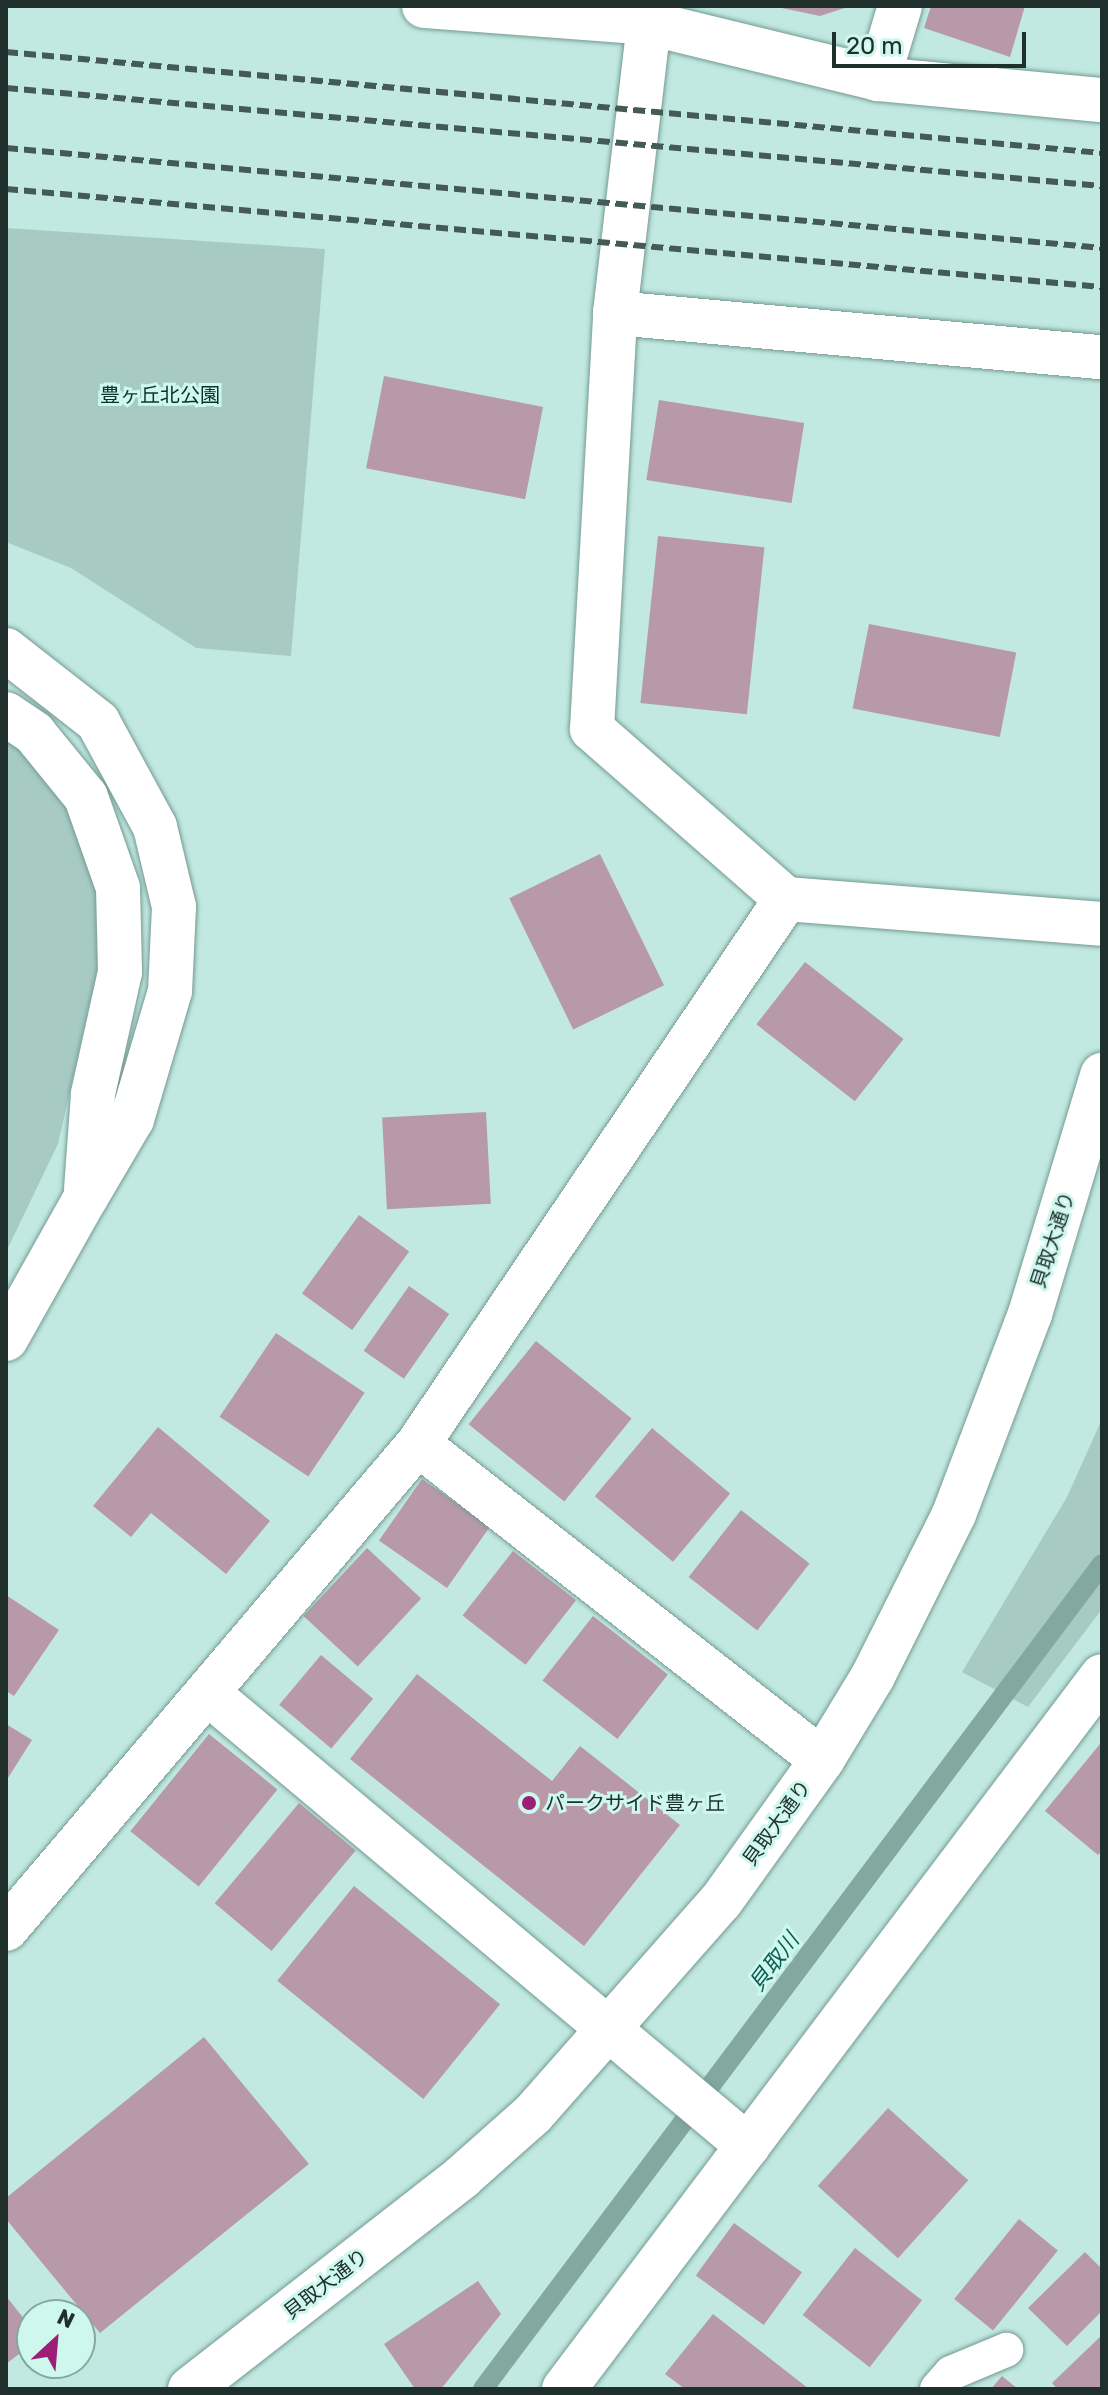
<!DOCTYPE html>
<meta charset="utf-8">
<style>
body{margin:0}
#map{position:relative;width:1108px;height:2395px;overflow:hidden;background:#c1e9e1;font-family:Rubik,"Noto Sans JP",sans-serif}
div>[style]{position:absolute}
.green>*{inset:0;background:#a7cbc3}
.stream>*{height:20px;margin:-10px;padding:0 10px;transform-origin:10px;border-radius:10px;background:#82a8a0}
.building>*{inset:0;background:#b899aa;transform-origin:0 0}
.roads{filter:drop-shadow(0 0 2px #749a92) drop-shadow(0 0 2px #749a92)}
.lane>*{height:34px;margin:-17px;padding:0 17px;transform-origin:17px;border-radius:17px;background:#fff}
.street>*{height:44px;margin:-22px;padding:0 22px;transform-origin:22px;border-radius:22px;background:#fff}
.secondary>*{height:44px;margin:-22px;padding:0 22px;transform-origin:22px;border-radius:22px;background:#fff}
.rail>*{height:6px;margin-top:-3px;transform-origin:0;background:repeating-linear-gradient(90deg,#445a56 0 12px,transparent 0 18px)}
.dots>*{width:22px;height:22px;translate:-50% -50%;box-sizing:border-box;border:4px solid #cef7ee;border-radius:50%}
span{translate:-50% -50%;white-space:nowrap;text-align:center;line-height:1.15;-webkit-text-stroke:6px #cef7ee;paint-order:stroke}
.park-label{font-size:20px;color:#0b312c}
.street-label{font-size:20px;color:#1f2f2c}
.poi-label{font-size:20px;color:#1f2f2c}
.left{translate:0 -50%;text-align:left}
.water-label{font-size:22px;color:#0e5d52;font-style:italic}
.frame{position:absolute;inset:0;border:8px solid #1f2f2c;pointer-events:none}
.north{position:absolute;left:16px;top:2299px;width:80px;height:80px;box-sizing:border-box;background:#cef7ee;border:2px solid #88a7a0;border-radius:50%;rotate:26deg;font-size:22px;font-weight:700;line-height:32px;text-align:center;color:#1f2f2c}
.north::after{content:'';display:block;margin:auto;width:28px;height:36px;background:#9d1f75;clip-path:polygon(50% 0,100% 100%,50% 72%,0 100%)}
.scale{position:absolute;left:832px;top:32px;width:194px;height:36px;box-sizing:border-box;border:4px solid #1f2f2c;border-top:0;padding-left:10px;font-size:24px;line-height:28px;white-space:nowrap;color:#1f2f2c;-webkit-text-stroke:6px #cef7ee;paint-order:stroke}
</style>
<div id="map">
<div class="green">
<i style="clip-path:polygon(6px 228px,325px 249px,291px 656px,196px 648px,71px 568px,6px 542px)"></i>
<i style="clip-path:polygon(6px 739px,22px 749px,73px 815px,97px 889px,97px 972px,58px 1144px,6px 1252px)"></i>
<i style="clip-path:polygon(1102px 1419px,1102px 1609px,1028px 1707px,962px 1672px,1067px 1497px)"></i>
</div>
<div class="stream">
<i style="left:483px;top:2389px;width:1031px;rotate:-53.12deg"></i>
</div>
<div class="building">
<i style="clip-path:polygon(851px 6px,820px 16px,777px 7px,777px 6px)"></i>
<i style="clip-path:polygon(931px 6px,1025px 6px,1010px 57px,924px 28px)"></i>
<i style="left:384px;top:376px;width:162px;height:94px;rotate:11deg"></i>
<i style="left:659px;top:400px;width:147px;height:81px;rotate:9deg"></i>
<i style="left:658px;top:536px;width:107px;height:168px;rotate:6deg"></i>
<i style="left:869px;top:624px;width:150px;height:86px;rotate:11deg"></i>
<i style="left:600px;top:854px;width:146px;height:101px;rotate:64deg"></i>
<i style="left:805px;top:962px;width:125px;height:79px;rotate:38deg"></i>
<i style="left:486px;top:1112px;width:92px;height:104px;rotate:87deg"></i>
<i style="left:359px;top:1215px;width:62px;height:97px;rotate:36deg"></i>
<i style="left:409px;top:1286px;width:49px;height:79px;rotate:35deg"></i>
<i style="left:276px;top:1333px;width:107px;height:101px;rotate:34deg"></i>
<i style="left:536px;top:1341px;width:123px;height:107px;rotate:39deg"></i>
<i style="clip-path:polygon(158px 1427px,270px 1521px,226px 1574px,151px 1513px,131px 1537px,93px 1506px)"></i>
<i style="left:652px;top:1428px;width:102px;height:89px;rotate:40deg"></i>
<i style="left:422px;top:1479px;width:83px;height:75px;rotate:35deg"></i>
<i style="left:741px;top:1510px;width:87px;height:85px;rotate:38deg"></i>
<i style="left:367px;top:1548px;width:74px;height:93px;rotate:43deg"></i>
<i style="left:513px;top:1551px;width:80px;height:82px;rotate:38deg"></i>
<i style="clip-path:polygon(6px 1595px,59px 1630px,14px 1696px,6px 1691px)"></i>
<i style="left:593px;top:1616px;width:95px;height:82px;rotate:38deg"></i>
<i style="left:321px;top:1655px;width:68px;height:65px;rotate:40deg"></i>
<i style="clip-path:polygon(417px 1674px,552px 1781px,580px 1746px,680px 1825px,584px 1946px,350px 1759px)"></i>
<i style="clip-path:polygon(6px 1724px,32px 1740px,6px 1781px)"></i>
<i style="left:209px;top:1734px;width:88px;height:125px;rotate:39deg"></i>
<i style="clip-path:polygon(1100px 1744px,1102px 1850px,1098px 1855px,1045px 1811px)"></i>
<i style="left:299px;top:1803px;width:74px;height:131px;rotate:40deg"></i>
<i style="left:354px;top:1886px;width:188px;height:122px;rotate:39deg"></i>
<i style="clip-path:polygon(204px 2037px,309px 2164px,100px 2333px,6px 2219px,6px 2198px)"></i>
<i style="left:888px;top:2108px;width:108px;height:105px;rotate:42deg"></i>
<i style="left:1019px;top:2219px;width:50px;height:103px;rotate:39deg"></i>
<i style="left:734px;top:2223px;width:84px;height:65px;rotate:36deg"></i>
<i style="left:855px;top:2248px;width:85px;height:85px;rotate:38deg"></i>
<i style="clip-path:polygon(1085px 2252px,1102px 2269px,1102px 2311px,1067px 2346px,1028px 2308px)"></i>
<i style="clip-path:polygon(478px 2281px,501px 2314px,441px 2389px,415px 2389px,384px 2344px)"></i>
<i style="clip-path:polygon(6px 2296px,32px 2329px,32px 2344px,6px 2364px)"></i>
<i style="clip-path:polygon(713px 2314px,809px 2389px,685px 2389px,665px 2374px)"></i>
<i style="clip-path:polygon(1102px 2335px,1102px 2389px,1057px 2389px,1052px 2383px)"></i>
<i style="clip-path:polygon(1002px 2376px,1018px 2389px,991px 2389px)"></i>
</div>
<div class="roads">
<div class="lane">
<i style="left:937px;top:2389px;width:21px;rotate:-49deg"></i>
<i style="left:951px;top:2373px;width:60px;rotate:-22.7deg"></i>
</div>
<div class="street">
<i style="left:424px;top:6px;width:226px;rotate:4.3deg"></i>
<i style="left:649px;top:23px;width:236px;rotate:13.7deg"></i>
<i style="left:878px;top:79px;width:225px;rotate:5.4deg"></i>
<i style="left:878px;top:79px;width:76px;rotate:-73.2deg"></i>
<i style="left:615px;top:313px;width:489px;rotate:5.2deg"></i>
<i style="left:6px;top:650px;width:117px;rotate:38deg"></i>
<i style="left:98px;top:722px;width:119px;rotate:61.5deg"></i>
<i style="left:155px;top:827px;width:82px;rotate:76.6deg"></i>
<i style="left:174px;top:907px;width:84px;rotate:92.7deg"></i>
<i style="left:170px;top:991px;width:134px;rotate:106.5deg"></i>
<i style="left:132px;top:1119px;width:93px;rotate:120.4deg"></i>
<i style="left:6px;top:714px;width:34px;rotate:34deg"></i>
<i style="left:34px;top:733px;width:82px;rotate:50.9deg"></i>
<i style="left:86px;top:797px;width:96px;rotate:70.6deg"></i>
<i style="left:118px;top:888px;width:84px;rotate:88.6deg"></i>
<i style="left:120px;top:972px;width:125px;rotate:102.5deg"></i>
<i style="left:93px;top:1094px;width:95px;rotate:94.2deg"></i>
<i style="left:786px;top:899px;width:317px;rotate:4.5deg"></i>
<i style="left:418px;top:1444px;width:513px;rotate:38.03deg"></i>
<i style="left:210px;top:1695px;width:702px;rotate:39.97deg"></i>
<i style="left:6px;top:1929px;width:636px;rotate:-49.65deg"></i>
<i style="left:418px;top:1444px;width:658px;rotate:-55.97deg"></i>
<i style="left:786px;top:899px;width:258px;rotate:-138.8deg"></i>
<i style="left:592px;top:729px;width:417px;rotate:-86.8deg"></i>
<i style="left:615px;top:313px;width:292px;rotate:-83.3deg"></i>
<i style="left:564px;top:2389px;width:893px;rotate:-52.96deg"></i>
</div>
<div class="secondary">
<i style="left:6px;top:1339px;width:161px;rotate:-60.6deg"></i>
<i style="left:190px;top:2389px;width:345px;rotate:-37.9deg"></i>
<i style="left:462px;top:2177px;width:95px;rotate:-41.6deg"></i>
<i style="left:533px;top:2114px;width:284px;rotate:-48.6deg"></i>
<i style="left:721px;top:1901px;width:173px;rotate:-54.4deg"></i>
<i style="left:822px;top:1760px;width:98px;rotate:-58.7deg"></i>
<i style="left:873px;top:1676px;width:181px;rotate:-63.4deg"></i>
<i style="left:954px;top:1514px;width:214px;rotate:-69.2deg"></i>
<i style="left:1030px;top:1314px;width:250px;rotate:-73.2deg"></i>
</div>
</div>
<div class="rail">
<i style="left:6px;top:52px;width:1101px;rotate:5.27deg"></i>
<i style="left:6px;top:88px;width:1100px;rotate:5.11deg"></i>
<i style="left:6px;top:148px;width:1101px;rotate:5.21deg"></i>
<i style="left:6px;top:189px;width:1100px;rotate:5.11deg"></i>
</div>
<div class="dots">
<i style="left:529px;top:1803px;background:#9d1f75"></i>
</div>
<div class="park-label">
<span style="left:160px;top:395px">豊ヶ丘北公園</span>
</div>
<div class="street-label">
<span style="left:1053px;top:1240px;rotate:-72deg">貝取大通り</span>
<span style="left:777px;top:1823px;rotate:-54deg">貝取大通り</span>
<span style="left:326px;top:2284px;rotate:-38deg">貝取大通り</span>
</div>
<div class="poi-label">
<span class="left" style="left:545px;top:1803px">パークサイド豊ヶ丘</span>
</div>
<div class="water-label">
<span style="left:774px;top:1962px;rotate:-53deg">貝取川</span>
</div>
<div class="frame"></div>
<div class="north">N</div>
<div class="scale">20 m</div>
</div>
